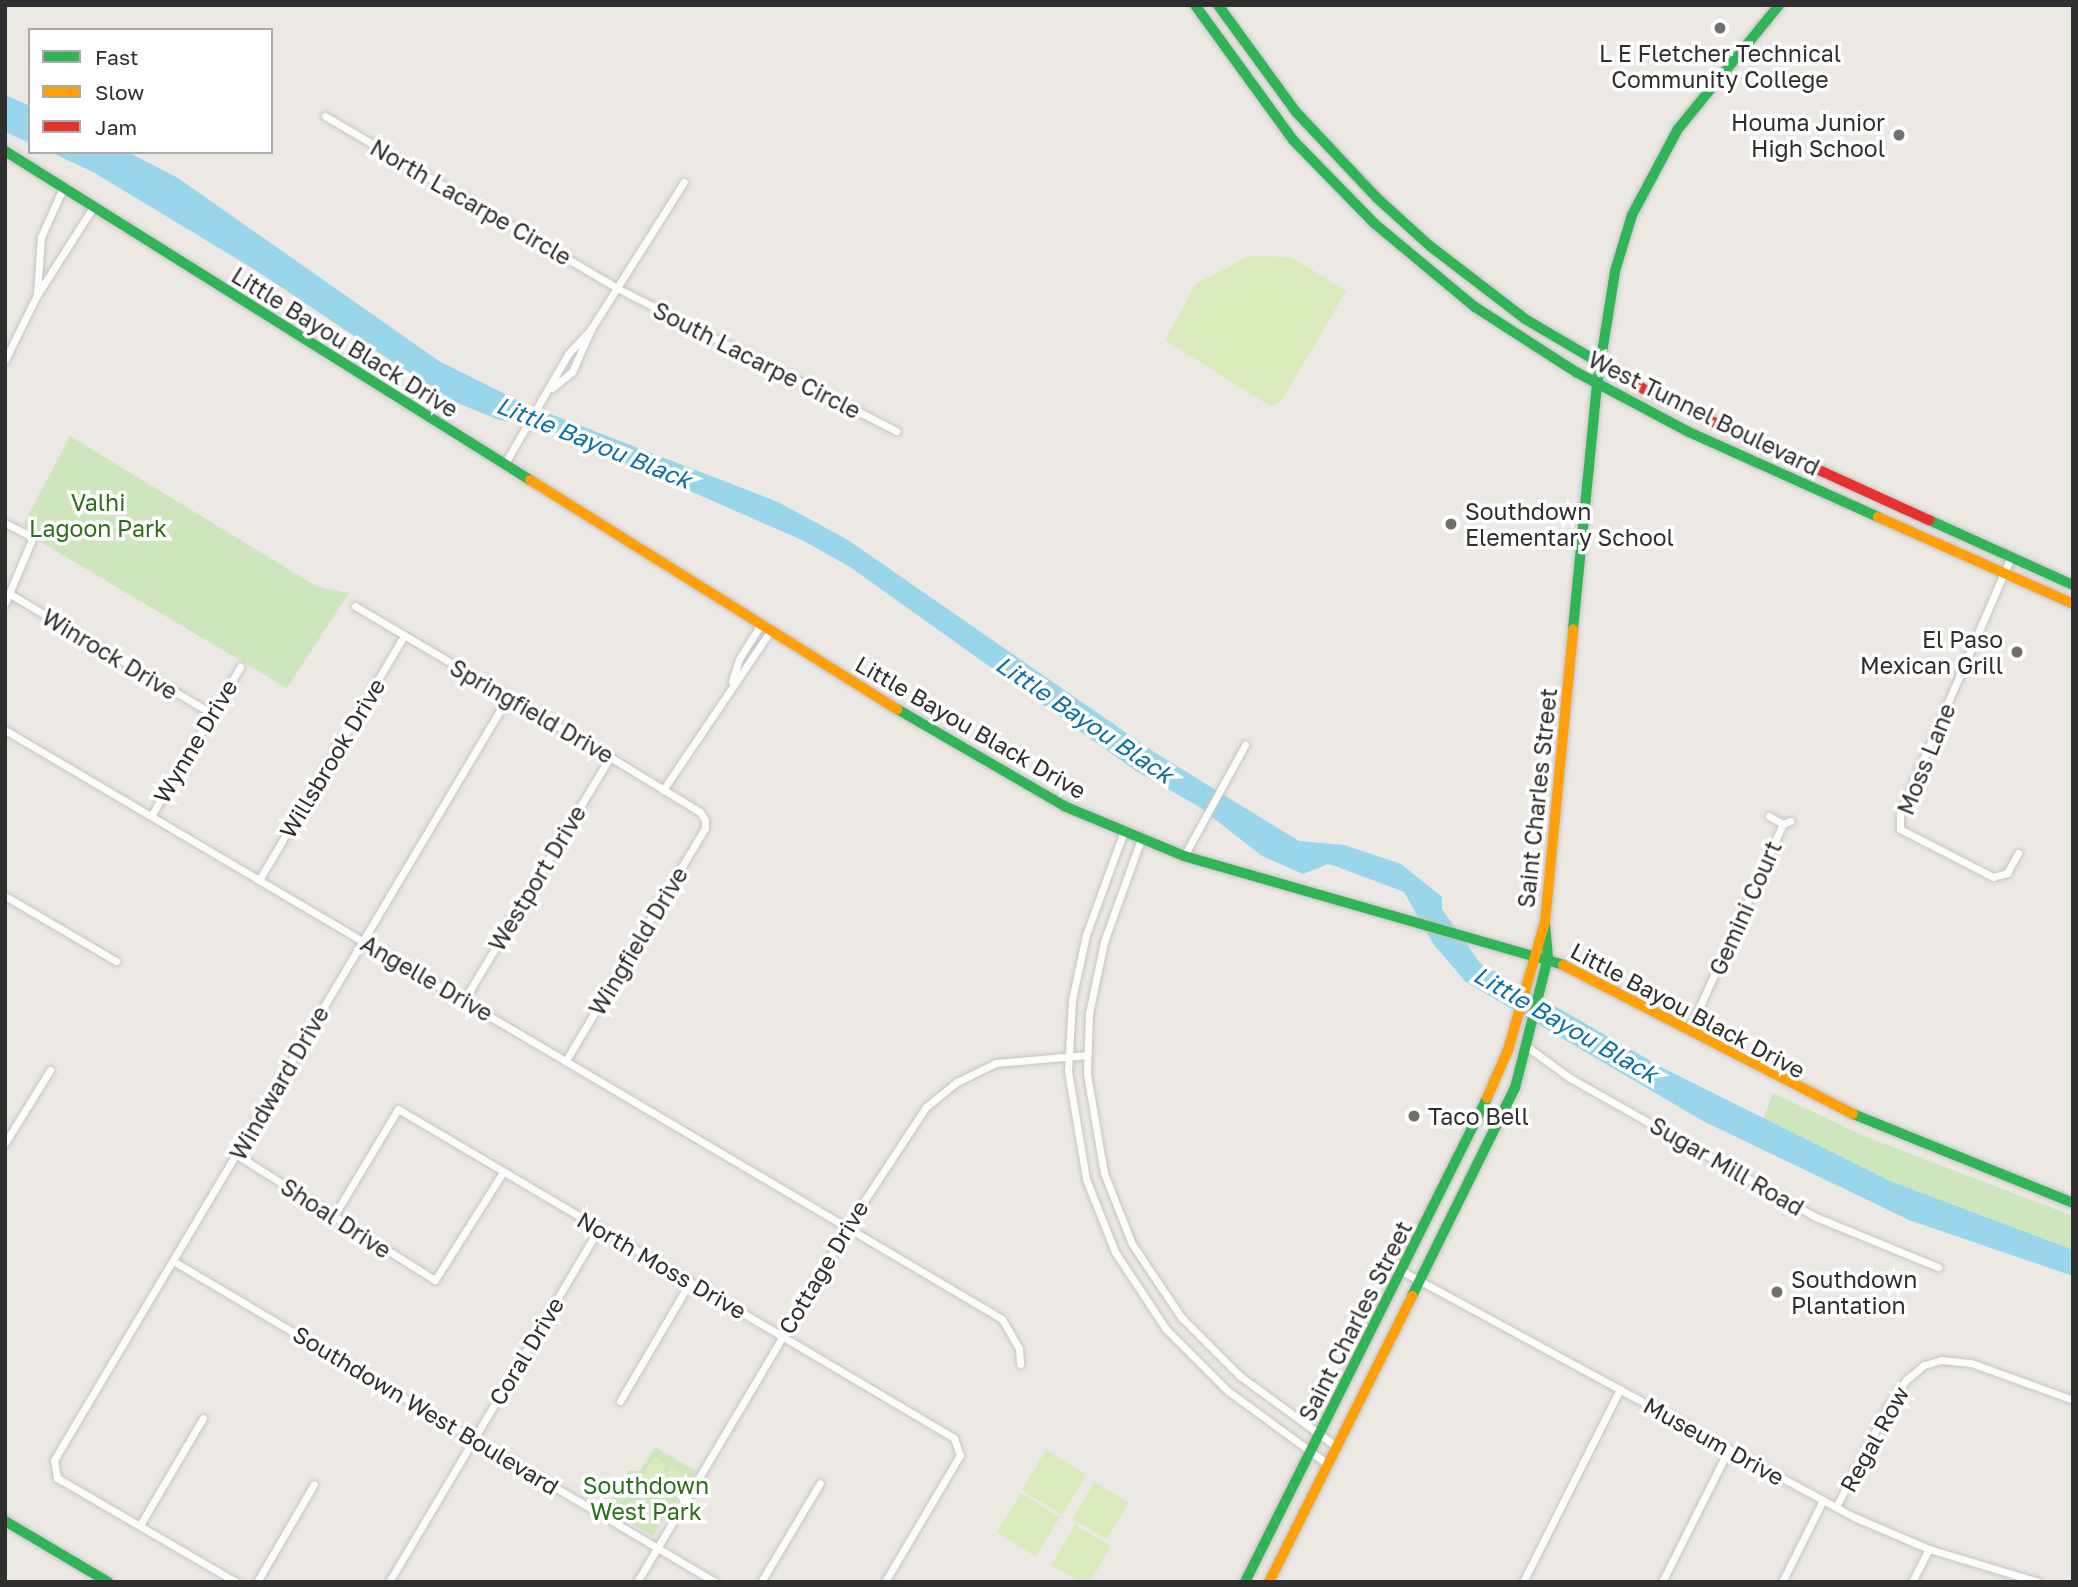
<!DOCTYPE html>
<style>
body{margin:0}
#map{position:relative;width:2078px;height:1587px;overflow:hidden;background:#ece8e4;font-family:"Golos Text",sans-serif}
div>[style]{position:absolute}
.green>*{inset:0;background:#cee6be}
.pitch>*{inset:0;background:#d9eabb;transform-origin:0 0}
.water>*{inset:0;background:#99d6ec}
.roads{filter:drop-shadow(0 0 2px #c5c4c5) drop-shadow(0 0 2px #c5c4c5)}
.street>*{height:7px;margin:-3.5px;padding:0 3.5px;transform-origin:3.5px;border-radius:3.5px;background:#fcfcfb}
.fast>*{height:10px;margin:-5px;padding:0 5px;transform-origin:5px;border-radius:5px;background:#30b455}
.slow>*{height:10px;margin:-5px;padding:0 5px;transform-origin:5px;border-radius:5px;background:#ff9f0a}
.jam>*{height:10px;margin:-5px;padding:0 5px;transform-origin:5px;border-radius:5px;background:#e5322d}
.dots>*{width:19px;height:19px;translate:-50% -50%;box-sizing:border-box;border:4px solid #fff;border-radius:50%}
span{translate:-50% -50%;white-space:nowrap;text-align:center;line-height:1.15;-webkit-text-stroke:7px #fff;paint-order:stroke}
.poi-label{font-size:23px;color:#2e2e2e}
.right{translate:-100% -50%;text-align:right}
.left{translate:0 -50%;text-align:left}
.street-label{font-size:23px;color:#2e2e2e}
.park-label{font-size:23px;color:#2c6e1b}
.water-label{font-size:24px;color:#0d6fa3;font-style:italic}
.frame{position:absolute;inset:0;border:7px solid #2e2e2e;pointer-events:none}
.legend{position:absolute;left:28px;top:28px;width:245px;height:126px;box-sizing:border-box;background:#fff;border:2px solid #ababab;margin:0;padding:9px 12px;list-style:none;font-size:21px;color:#2e2e2e}
.legend li{display:flex;align-items:center;gap:14px;height:35px}
.legend b{width:35px;border:2px solid #ababab}
</style>
<div id="map">
<div class="green">
<i style="clip-path:polygon(70px 436px,316px 586px,349px 593px,287px 688px,39px 541px,38px 535px,23px 525px)"></i>
<i style="clip-path:polygon(1773px 1093px,1864px 1136px,2073px 1216px,2073px 1255px,1915px 1196px,1762px 1122px)"></i>
<i style="clip-path:polygon(655px 1447px,696px 1471px,653px 1536px,605px 1509px,628px 1471px,640px 1471px)"></i>
</div>
<div class="pitch">
<i style="clip-path:polygon(1249px 256px,1291px 257px,1346px 291px,1280px 403px,1270px 406px,1165px 340px,1196px 284px)"></i>
<i style="left:1046px;top:1450px;width:47px;height:47px;rotate:31deg"></i>
<i style="left:655px;top:1457px;width:14px;height:31px;rotate:34deg"></i>
<i style="left:671px;top:1466px;width:14px;height:31px;rotate:34deg"></i>
<i style="left:1094px;top:1482px;width:40px;height:43px;rotate:30deg"></i>
<i style="left:1021px;top:1493px;width:46px;height:46px;rotate:32deg"></i>
<i style="clip-path:polygon(1075px 1525px,1111px 1546px,1090px 1582px,1080px 1582px,1051px 1565px)"></i>
</div>
<div class="water">
<i style="clip-path:polygon(5px 95px,30px 106px,30px 143px,5px 132px)"></i>
<i style="clip-path:polygon(50px 152px,128px 152px,178px 178px,439px 361px,527px 405px,778px 502px,848px 540px,1154px 752px,1299px 841px,1344px 845px,1401px 864px,1442px 897px,1442px 909px,1480px 963px,1661px 1067px,1890px 1181px,2073px 1250px,2073px 1276px,1909px 1220px,1703px 1121px,1466px 982px,1434px 945px,1404px 892px,1338px 867px,1328px 864px,1303px 874px,1262px 856px,1198px 806px,1136px 771px,850px 567px,802px 540px,539px 425px,499px 420px,450px 400px,257px 271px,93px 172px)"></i>
</div>
<div class="roads">
<div class="street">
<i style="left:325px;top:116px;width:339px;rotate:30.5deg"></i>
<i style="left:617px;top:288px;width:314px;rotate:27.1deg"></i>
<i style="left:37px;top:294px;width:57px;rotate:-86deg"></i>
<i style="left:41px;top:237px;width:54px;rotate:-65.8deg"></i>
<i style="left:5px;top:360px;width:72px;rotate:-63.8deg"></i>
<i style="left:37px;top:295px;width:104px;rotate:-57.5deg"></i>
<i style="left:552px;top:388px;width:26px;rotate:-39deg"></i>
<i style="left:572px;top:372px;width:47px;rotate:-66.2deg"></i>
<i style="left:591px;top:329px;width:174px;rotate:-57.7deg"></i>
<i style="left:504px;top:465px;width:128px;rotate:-60deg"></i>
<i style="left:568px;top:354px;width:34px;rotate:-47deg"></i>
<i style="left:5px;top:523px;width:31px;rotate:27deg"></i>
<i style="left:33px;top:537px;width:72px;rotate:113deg"></i>
<i style="left:2010px;top:559px;width:277px;rotate:113.4deg"></i>
<i style="left:1900px;top:813px;width:16px;rotate:90deg"></i>
<i style="left:1900px;top:829px;width:105px;rotate:27.3deg"></i>
<i style="left:1993px;top:877px;width:15px;rotate:-16deg"></i>
<i style="left:2007px;top:873px;width:23px;rotate:-61deg"></i>
<i style="left:10px;top:594px;width:234px;rotate:30.6deg"></i>
<i style="left:355px;top:606px;width:296px;rotate:30.6deg"></i>
<i style="left:610px;top:757px;width:105px;rotate:31.4deg"></i>
<i style="left:700px;top:812px;width:9px;rotate:58deg"></i>
<i style="left:705px;top:820px;width:8px;rotate:90deg"></i>
<i style="left:705px;top:828px;width:270px;rotate:120.9deg"></i>
<i style="left:732px;top:681px;width:23px;rotate:-72deg"></i>
<i style="left:739px;top:659px;width:41px;rotate:-57.8deg"></i>
<i style="left:5px;top:730px;width:1158px;rotate:30.57deg"></i>
<i style="left:1002px;top:1319px;width:34px;rotate:60deg"></i>
<i style="left:1019px;top:1348px;width:16px;rotate:86deg"></i>
<i style="left:663px;top:790px;width:193px;rotate:-56deg"></i>
<i style="left:151px;top:816px;width:174px;rotate:-59.1deg"></i>
<i style="left:1769px;top:816px;width:16px;rotate:30deg"></i>
<i style="left:1783px;top:824px;width:8px;rotate:-23deg"></i>
<i style="left:1124px;top:831px;width:111px;rotate:110.1deg"></i>
<i style="left:1086px;top:935px;width:66px;rotate:102.2deg"></i>
<i style="left:1072px;top:1000px;width:71px;rotate:93.2deg"></i>
<i style="left:1068px;top:1071px;width:109px;rotate:80.5deg"></i>
<i style="left:1086px;top:1179px;width:79px;rotate:68.3deg"></i>
<i style="left:1115px;top:1252px;width:92px;rotate:56.5deg"></i>
<i style="left:1166px;top:1329px;width:88px;rotate:45deg"></i>
<i style="left:1228px;top:1391px;width:125px;rotate:36.2deg"></i>
<i style="left:1141px;top:839px;width:109px;rotate:109.8deg"></i>
<i style="left:1104px;top:942px;width:73px;rotate:101.9deg"></i>
<i style="left:1089px;top:1013px;width:61px;rotate:91.9deg"></i>
<i style="left:1087px;top:1074px;width:100px;rotate:80.3deg"></i>
<i style="left:1104px;top:1173px;width:76px;rotate:68.5deg"></i>
<i style="left:1132px;top:1244px;width:88px;rotate:56.1deg"></i>
<i style="left:1181px;top:1317px;width:83px;rotate:45deg"></i>
<i style="left:1240px;top:1376px;width:120px;rotate:36.2deg"></i>
<i style="left:1184px;top:856px;width:127px;rotate:-61.2deg"></i>
<i style="left:259px;top:880px;width:284px;rotate:-59.3deg"></i>
<i style="left:5px;top:896px;width:129px;rotate:30.4deg"></i>
<i style="left:464px;top:1000px;width:283px;rotate:-59deg"></i>
<i style="left:1689px;top:1030px;width:226px;rotate:-65.5deg"></i>
<i style="left:1526px;top:1046px;width:54px;rotate:36deg"></i>
<i style="left:1570px;top:1078px;width:283px;rotate:29.5deg"></i>
<i style="left:1816px;top:1217px;width:132px;rotate:22.3deg"></i>
<i style="left:5px;top:1143px;width:86px;rotate:-58.3deg"></i>
<i style="left:237px;top:1155px;width:234px;rotate:32.3deg"></i>
<i style="left:435px;top:1280px;width:128px;rotate:-57.8deg"></i>
<i style="left:332px;top:1219px;width:128px;rotate:-59deg"></i>
<i style="left:398px;top:1109px;width:646px;rotate:30.61deg"></i>
<i style="left:954px;top:1438px;width:18px;rotate:71deg"></i>
<i style="left:960px;top:1455px;width:147px;rotate:120.6deg"></i>
<i style="left:173px;top:1261px;width:630px;rotate:30.64deg"></i>
<i style="left:1402px;top:1271px;width:515px;rotate:28.56deg"></i>
<i style="left:1854px;top:1517px;width:82px;rotate:23.1deg"></i>
<i style="left:1929px;top:1549px;width:114px;rotate:16.8deg"></i>
<i style="left:620px;top:1401px;width:138px;rotate:-59.5deg"></i>
<i style="left:1836px;top:1507px;width:111px;rotate:-62.7deg"></i>
<i style="left:1887px;top:1408px;width:34px;rotate:-56deg"></i>
<i style="left:1906px;top:1380px;width:23px;rotate:-40deg"></i>
<i style="left:1924px;top:1365px;width:18px;rotate:-16deg"></i>
<i style="left:1941px;top:1360px;width:30px;rotate:6deg"></i>
<i style="left:1971px;top:1363px;width:109px;rotate:19.9deg"></i>
<i style="left:140px;top:1525px;width:124px;rotate:-59.5deg"></i>
<i style="left:236px;top:1582px;width:207px;rotate:-149.8deg"></i>
<i style="left:57px;top:1478px;width:18px;rotate:-99deg"></i>
<i style="left:54px;top:1460px;width:888px;rotate:-59.25deg"></i>
<i style="left:257px;top:1582px;width:113px;rotate:-59.8deg"></i>
<i style="left:389px;top:1582px;width:412px;rotate:-59.3deg"></i>
<i style="left:637px;top:1582px;width:420px;rotate:-59.3deg"></i>
<i style="left:851px;top:1221px;width:136px;rotate:-56.7deg"></i>
<i style="left:926px;top:1107px;width:40px;rotate:-39deg"></i>
<i style="left:957px;top:1082px;width:43px;rotate:-26deg"></i>
<i style="left:996px;top:1063px;width:91px;rotate:-5deg"></i>
<i style="left:761px;top:1582px;width:115px;rotate:-59.2deg"></i>
<i style="left:1523px;top:1582px;width:216px;rotate:-63.3deg"></i>
<i style="left:1662px;top:1582px;width:149px;rotate:-63.3deg"></i>
<i style="left:1782px;top:1582px;width:92px;rotate:-63.4deg"></i>
<i style="left:1912px;top:1582px;width:37px;rotate:-63deg"></i>
</div>
<div class="fast">
<i style="left:1195px;top:5px;width:167px;rotate:54deg"></i>
<i style="left:1293px;top:140px;width:117px;rotate:45.7deg"></i>
<i style="left:1375px;top:224px;width:130px;rotate:39.7deg"></i>
<i style="left:1475px;top:307px;width:120px;rotate:32.8deg"></i>
<i style="left:1576px;top:372px;width:128px;rotate:28deg"></i>
<i style="left:1689px;top:432px;width:207px;rotate:24.2deg"></i>
<i style="left:1218px;top:5px;width:132px;rotate:53.9deg"></i>
<i style="left:1296px;top:112px;width:118px;rotate:46.7deg"></i>
<i style="left:1377px;top:198px;width:72px;rotate:42.2deg"></i>
<i style="left:1430px;top:246px;width:120px;rotate:37.5deg"></i>
<i style="left:1525px;top:319px;width:107px;rotate:30.4deg"></i>
<i style="left:5px;top:151px;width:620px;rotate:32.07deg"></i>
<i style="left:1929px;top:520px;width:158px;rotate:24.3deg"></i>
<i style="left:1573px;top:629px;width:246px;rotate:-84.4deg"></i>
<i style="left:1597px;top:384px;width:114px;rotate:-80.9deg"></i>
<i style="left:1615px;top:271px;width:59px;rotate:-73.1deg"></i>
<i style="left:1632px;top:215px;width:98px;rotate:-61.9deg"></i>
<i style="left:1678px;top:129px;width:160px;rotate:-50.8deg"></i>
<i style="left:897px;top:709px;width:193px;rotate:30.1deg"></i>
<i style="left:1064px;top:806px;width:130px;rotate:22.6deg"></i>
<i style="left:1184px;top:856px;width:394px;rotate:16deg"></i>
<i style="left:1853px;top:1114px;width:237px;rotate:22deg"></i>
<i style="left:1412px;top:1296px;width:232px;rotate:-63.7deg"></i>
<i style="left:1515px;top:1088px;width:134px;rotate:-75.8deg"></i>
<i style="left:1548px;top:958px;width:32px;rotate:-95deg"></i>
<i style="left:5px;top:1521px;width:120px;rotate:30.6deg"></i>
<i style="left:1245px;top:1582px;width:541px;rotate:-63.43deg"></i>
</div>
<div class="slow">
<i style="left:530px;top:480px;width:433px;rotate:32deg"></i>
<i style="left:1878px;top:517px;width:214px;rotate:24deg"></i>
<i style="left:1563px;top:965px;width:326px;rotate:27.2deg"></i>
<i style="left:1487px;top:1098px;width:52px;rotate:-66.4deg"></i>
<i style="left:1508px;top:1050px;width:133px;rotate:-73.9deg"></i>
<i style="left:1545px;top:922px;width:294px;rotate:-84.5deg"></i>
<i style="left:1269px;top:1582px;width:320px;rotate:-63.4deg"></i>
</div>
<div class="jam">
<i style="left:1617px;top:373px;width:39px;rotate:31deg"></i>
<i style="left:1650px;top:393px;width:307px;rotate:24.5deg"></i>
</div>
</div>
<div class="dots">
<i style="left:1720px;top:28px;background:#706f6e"></i>
<i style="left:1899px;top:135px;background:#706f6e"></i>
<i style="left:1451px;top:524px;background:#706f6e"></i>
<i style="left:2017px;top:652px;background:#706f6e"></i>
<i style="left:1414px;top:1116px;background:#706f6e"></i>
<i style="left:1777px;top:1292px;background:#706f6e"></i>
</div>
<div class="poi-label">
<span style="left:1720px;top:66px">L E Fletcher Technical<br>Community College</span>
<span class="right" style="left:1885px;top:135px">Houma Junior<br>High School</span>
<span class="left" style="left:1465px;top:524px">Southdown<br>Elementary School</span>
<span class="right" style="left:2003px;top:652px">El Paso<br>Mexican Grill</span>
<span class="left" style="left:1428px;top:1116px">Taco Bell</span>
<span class="left" style="left:1791px;top:1292px">Southdown<br>Plantation</span>
</div>
<div class="street-label">
<span style="left:471px;top:202px;rotate:30deg">North Lacarpe Circle</span>
<span style="left:345px;top:342px;rotate:32deg">Little Bayou Black Drive</span>
<span style="left:757px;top:360px;rotate:27deg">South Lacarpe Circle</span>
<span style="left:1704px;top:413px;rotate:26deg">West Tunnel Boulevard</span>
<span style="left:110px;top:654px;rotate:31deg">Winrock Drive</span>
<span style="left:532px;top:711px;rotate:30deg">Springfield Drive</span>
<span style="left:971px;top:727px;rotate:30deg">Little Bayou Black Drive</span>
<span style="left:195px;top:741px;rotate:-59deg">Wynne Drive</span>
<span style="left:332px;top:758px;rotate:-59deg">Willsbrook Drive</span>
<span style="left:1926px;top:759px;rotate:-68deg">Moss Lane</span>
<span style="left:1537px;top:798px;rotate:-84deg">Saint Charles Street</span>
<span style="left:537px;top:878px;rotate:-59deg">Westport Drive</span>
<span style="left:1745px;top:908px;rotate:-66deg">Gemini Court</span>
<span style="left:638px;top:941px;rotate:-59deg">Wingfield Drive</span>
<span style="left:427px;top:978px;rotate:30deg">Angelle Drive</span>
<span style="left:1688px;top:1010px;rotate:28deg">Little Bayou Black Drive</span>
<span style="left:279px;top:1083px;rotate:-60deg">Windward Drive</span>
<span style="left:1727px;top:1166px;rotate:30deg">Sugar Mill Road</span>
<span style="left:336px;top:1218px;rotate:33deg">Shoal Drive</span>
<span style="left:662px;top:1265px;rotate:30deg">North Moss Drive</span>
<span style="left:823px;top:1267px;rotate:-59deg">Cottage Drive</span>
<span style="left:1355px;top:1321px;rotate:-63deg">Saint Charles Street</span>
<span style="left:526px;top:1351px;rotate:-59deg">Coral Drive</span>
<span style="left:426px;top:1410px;rotate:31deg">Southdown West Boulevard</span>
<span style="left:1874px;top:1439px;rotate:-61deg">Regal Row</span>
<span style="left:1714px;top:1441px;rotate:29deg">Museum Drive</span>
</div>
<div class="park-label">
<span style="left:98px;top:515px">Valhi<br>Lagoon Park</span>
<span style="left:646px;top:1498px">Southdown<br>West Park</span>
</div>
<div class="water-label">
<span style="left:594px;top:442px;rotate:22deg">Little Bayou Black</span>
<span style="left:1085px;top:719px;rotate:34deg">Little Bayou Black</span>
<span style="left:1566px;top:1024px;rotate:30deg">Little Bayou Black</span>
</div>
<div class="frame"></div>
<ul class="legend">
<li><b style="height:9px;background:#30b455"></b>Fast</li>
<li><b style="height:9px;background:#ff9f0a"></b>Slow</li>
<li><b style="height:9px;background:#e5322d"></b>Jam</li>
</ul>
</div>
